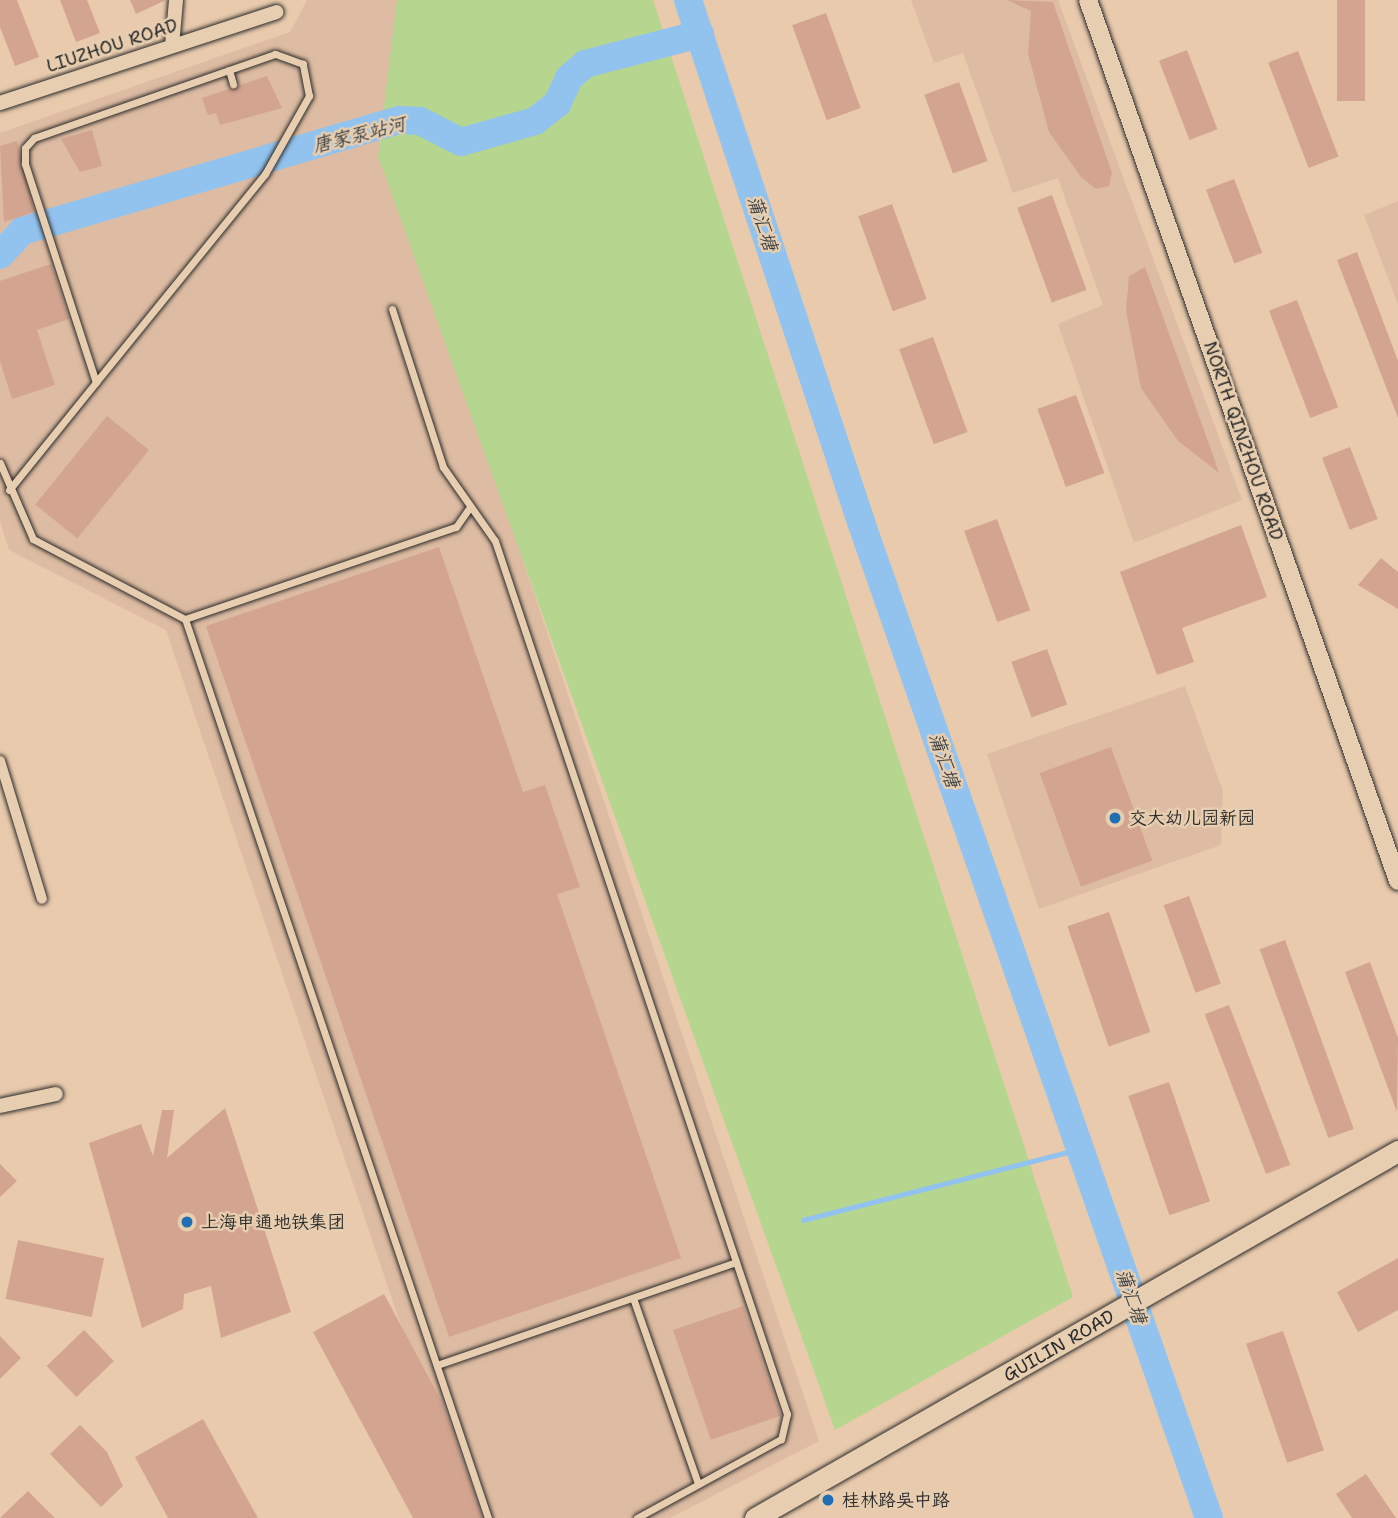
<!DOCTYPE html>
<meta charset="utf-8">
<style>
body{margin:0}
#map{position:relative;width:1398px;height:1518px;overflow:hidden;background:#e9caad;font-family:"Shantell Sans","LXGW WenKai TC",sans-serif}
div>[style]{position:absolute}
.built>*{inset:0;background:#debca3}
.green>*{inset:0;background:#b6d68f}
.stream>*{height:4.5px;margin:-2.25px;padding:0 2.25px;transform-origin:2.25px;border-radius:2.25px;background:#92c3ee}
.river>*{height:28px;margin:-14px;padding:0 14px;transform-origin:14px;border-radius:14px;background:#92c3ee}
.building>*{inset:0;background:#d3a591;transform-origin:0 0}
.roads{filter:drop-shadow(0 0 2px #2b2b2b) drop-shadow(0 0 2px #2b2b2b)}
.service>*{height:7px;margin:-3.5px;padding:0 3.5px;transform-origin:3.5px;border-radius:3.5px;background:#e8ceb0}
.pedestrian>*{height:10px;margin:-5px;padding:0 5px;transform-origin:5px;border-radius:5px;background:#e8ceb0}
.minor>*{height:14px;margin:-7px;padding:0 7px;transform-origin:7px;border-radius:7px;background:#e8ceb0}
.tertiary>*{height:18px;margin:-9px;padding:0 9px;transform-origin:9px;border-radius:9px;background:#e8ceb0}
.secondary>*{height:21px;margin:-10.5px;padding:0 10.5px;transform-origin:10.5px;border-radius:10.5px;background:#e8ceb0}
.dots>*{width:19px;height:19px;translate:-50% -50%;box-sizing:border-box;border:4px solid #e8ceb0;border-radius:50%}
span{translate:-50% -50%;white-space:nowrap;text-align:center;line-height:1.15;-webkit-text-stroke:5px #e8ceb0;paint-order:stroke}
.street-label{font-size:18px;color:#2b2b2b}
.poi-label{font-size:18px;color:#2b2b2b}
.left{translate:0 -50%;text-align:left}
.water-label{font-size:19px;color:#3a4248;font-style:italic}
</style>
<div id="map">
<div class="built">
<i style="clip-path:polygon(307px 0,402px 0,387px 156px,819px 1441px,670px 1518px,466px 1518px,166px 630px,9px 550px,0 522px,0 133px,290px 32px)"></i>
<i style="clip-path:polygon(911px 0,1058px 0,1242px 500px,1134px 543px,1058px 324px,1103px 305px,1058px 178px,1013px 193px,963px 53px,934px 63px)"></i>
<i style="clip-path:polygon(1398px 201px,1398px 304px,1364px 215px)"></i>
<i style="clip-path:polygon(1185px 686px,1223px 791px,1221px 845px,1039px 909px,987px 754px)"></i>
</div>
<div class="green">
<i style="clip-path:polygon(397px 0,653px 0,1073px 1297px,835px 1430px,378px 156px)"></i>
</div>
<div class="stream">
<i style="left:803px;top:1220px;width:286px;rotate:-14.4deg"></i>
</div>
<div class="river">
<i style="left:688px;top:0;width:550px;rotate:71.66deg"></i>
<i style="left:861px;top:522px;width:1055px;rotate:70.74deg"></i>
<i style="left:0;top:255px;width:33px;rotate:-47deg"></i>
<i style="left:22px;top:231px;width:394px;rotate:-16.4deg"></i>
<i style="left:400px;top:120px;width:20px;rotate:3deg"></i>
<i style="left:420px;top:121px;width:46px;rotate:27.1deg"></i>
<i style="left:461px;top:142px;width:77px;rotate:-15.8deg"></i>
<i style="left:535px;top:121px;width:28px;rotate:-38deg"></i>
<i style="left:557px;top:104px;width:29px;rotate:-65deg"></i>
<i style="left:569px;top:78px;width:21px;rotate:-41deg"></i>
<i style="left:585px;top:64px;width:119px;rotate:-14.6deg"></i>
</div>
<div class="building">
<i style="clip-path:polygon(0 0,17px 0,39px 57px,15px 66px,0 27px)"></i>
<i style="clip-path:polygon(60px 0,87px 0,100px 33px,76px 42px)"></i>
<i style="clip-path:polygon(130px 0,166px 0,136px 14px)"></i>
<i style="clip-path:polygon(1007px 0,1053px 2px,1112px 173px,1109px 186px,1096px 189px,1081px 177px,1049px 132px,1028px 54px,1031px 11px)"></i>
<i style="left:1337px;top:0;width:28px;height:101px"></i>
<i style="left:826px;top:13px;width:101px;height:36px;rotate:70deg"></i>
<i style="left:1187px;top:50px;width:85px;height:30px;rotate:69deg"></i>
<i style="left:1298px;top:51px;width:113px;height:32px;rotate:69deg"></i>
<i style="clip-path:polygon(267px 76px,282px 108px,220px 125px,216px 113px,208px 115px,202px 98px)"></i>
<i style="left:959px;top:82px;width:84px;height:37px;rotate:70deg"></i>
<i style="clip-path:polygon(92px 130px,102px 166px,80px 172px,61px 139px)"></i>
<i style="clip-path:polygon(17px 141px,34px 212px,4px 222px,0 146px)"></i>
<i style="left:1234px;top:179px;width:79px;height:30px;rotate:69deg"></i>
<i style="left:1052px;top:195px;width:101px;height:37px;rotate:70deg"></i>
<i style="left:892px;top:204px;width:101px;height:36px;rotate:70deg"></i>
<i style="clip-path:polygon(1357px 252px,1398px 361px,1398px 418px,1337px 260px)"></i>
<i style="clip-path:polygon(51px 264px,69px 319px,37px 330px,55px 385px,12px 399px,0 361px,0 281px)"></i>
<i style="clip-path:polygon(1145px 267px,1210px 447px,1219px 473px,1178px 441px,1141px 388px,1126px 310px,1129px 276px)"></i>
<i style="left:1297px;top:300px;width:115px;height:30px;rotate:69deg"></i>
<i style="left:933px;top:337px;width:101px;height:36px;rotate:70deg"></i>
<i style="left:1076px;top:395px;width:83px;height:41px;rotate:70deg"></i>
<i style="left:107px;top:416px;width:54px;height:114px;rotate:39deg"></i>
<i style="left:1350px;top:447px;width:77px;height:30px;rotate:69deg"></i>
<i style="left:997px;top:519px;width:97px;height:35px;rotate:70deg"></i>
<i style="clip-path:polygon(1241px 525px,1267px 597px,1182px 628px,1194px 662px,1157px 675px,1120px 572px)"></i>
<i style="clip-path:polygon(439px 547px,523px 792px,545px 785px,580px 887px,557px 894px,681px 1258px,449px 1337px,206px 626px)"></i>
<i style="clip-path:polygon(1381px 558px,1398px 572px,1398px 609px,1358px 585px)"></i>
<i style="left:1047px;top:649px;width:59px;height:38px;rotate:70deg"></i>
<i style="left:1111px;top:747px;width:121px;height:76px;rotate:70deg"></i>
<i style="left:1189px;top:896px;width:93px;height:27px;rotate:70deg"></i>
<i style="left:1109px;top:912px;width:127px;height:44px;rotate:71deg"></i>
<i style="left:1285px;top:940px;width:201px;height:27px;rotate:70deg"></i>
<i style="clip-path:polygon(1370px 962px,1398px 1038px,1397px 1112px,1345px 972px)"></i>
<i style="left:1229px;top:1005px;width:171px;height:26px;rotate:69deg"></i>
<i style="left:1169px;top:1082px;width:126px;height:43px;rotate:71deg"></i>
<i style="clip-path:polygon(225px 1108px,291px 1312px,221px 1338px,211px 1286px,184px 1294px,183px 1309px,142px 1328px,89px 1143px,141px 1124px,153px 1156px,162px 1110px,174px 1110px,167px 1158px)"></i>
<i style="clip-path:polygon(0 1164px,17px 1181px,0 1197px)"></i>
<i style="left:18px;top:1240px;width:88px;height:60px;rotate:12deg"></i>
<i style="clip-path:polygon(1398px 1258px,1398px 1310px,1358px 1332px,1337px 1292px)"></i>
<i style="clip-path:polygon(384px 1294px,443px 1404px,482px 1518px,413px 1518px,313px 1332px)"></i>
<i style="left:743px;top:1306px;width:116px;height:74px;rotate:71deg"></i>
<i style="left:84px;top:1330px;width:43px;height:52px;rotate:46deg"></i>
<i style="left:1283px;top:1331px;width:126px;height:39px;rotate:71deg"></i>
<i style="clip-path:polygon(0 1336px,21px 1358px,0 1379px)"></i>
<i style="clip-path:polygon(203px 1419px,258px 1518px,168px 1518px,135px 1457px)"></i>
<i style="clip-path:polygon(80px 1425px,107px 1452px,123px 1486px,101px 1507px,50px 1454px)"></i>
<i style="clip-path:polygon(1366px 1474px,1396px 1518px,1352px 1518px,1336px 1494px)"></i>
<i style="clip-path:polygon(28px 1491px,55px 1518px,0 1518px)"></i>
</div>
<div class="roads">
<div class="service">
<i style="left:229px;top:70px;width:15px;rotate:74deg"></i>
<i style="left:392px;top:309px;width:166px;rotate:72.1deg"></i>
<i style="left:443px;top:467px;width:90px;rotate:54.9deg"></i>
<i style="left:495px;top:541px;width:921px;rotate:71.51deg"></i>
<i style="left:787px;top:1414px;width:26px;rotate:103deg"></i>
<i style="left:781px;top:1439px;width:164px;rotate:151.3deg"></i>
<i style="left:0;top:463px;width:83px;rotate:66.5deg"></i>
<i style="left:33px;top:539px;width:172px;rotate:27.8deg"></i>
<i style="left:185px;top:619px;width:949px;rotate:71.37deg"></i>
<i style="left:9px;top:490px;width:139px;rotate:-51.1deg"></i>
<i style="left:96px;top:382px;width:268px;rotate:-50.9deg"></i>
<i style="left:265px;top:174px;width:90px;rotate:-60.6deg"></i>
<i style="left:309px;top:96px;width:33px;rotate:-101deg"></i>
<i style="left:303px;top:64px;width:30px;rotate:-160deg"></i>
<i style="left:275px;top:54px;width:255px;rotate:160.8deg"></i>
<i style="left:34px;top:138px;width:13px;rotate:132deg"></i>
<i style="left:25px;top:148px;width:16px;rotate:90deg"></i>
<i style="left:25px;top:164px;width:229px;rotate:72deg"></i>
<i style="left:185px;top:619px;width:286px;rotate:-18.8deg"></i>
<i style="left:456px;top:527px;width:24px;rotate:-55deg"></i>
<i style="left:633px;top:1298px;width:197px;rotate:70.7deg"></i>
<i style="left:437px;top:1365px;width:316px;rotate:-19deg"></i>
</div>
<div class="pedestrian">
<i style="left:0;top:761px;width:144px;rotate:73.1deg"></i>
</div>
<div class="minor">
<i style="left:172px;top:46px;width:46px;rotate:-85deg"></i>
<i style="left:0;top:103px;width:291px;rotate:-18.2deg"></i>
<i style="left:0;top:1106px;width:57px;rotate:-12.1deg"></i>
</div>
<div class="tertiary">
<i style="left:1088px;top:0;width:934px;rotate:70.61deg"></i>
</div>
<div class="secondary">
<i style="left:755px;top:1518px;width:740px;rotate:-29.72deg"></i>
</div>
</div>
<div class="dots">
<i style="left:1115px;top:818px;background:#1f6fb2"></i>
<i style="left:187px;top:1222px;background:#1f6fb2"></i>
<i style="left:828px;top:1500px;background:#1f6fb2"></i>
</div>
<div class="street-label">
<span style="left:112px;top:46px;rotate:-18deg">LIUZHOU ROAD</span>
<span style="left:1243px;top:441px;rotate:71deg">NORTH QINZHOU ROAD</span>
<span style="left:1059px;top:1346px;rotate:-30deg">GUILIN ROAD</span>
</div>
<div class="poi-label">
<span class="left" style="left:1129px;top:818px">交大幼儿园新园</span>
<span class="left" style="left:201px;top:1222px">上海申通地铁集团</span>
<span class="left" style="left:842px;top:1500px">桂林路吴中路</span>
</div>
<div class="water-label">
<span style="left:359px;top:135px;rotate:-14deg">唐家泵站河</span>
<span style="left:762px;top:223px;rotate:72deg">蒲汇塘</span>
<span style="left:944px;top:760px;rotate:71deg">蒲汇塘</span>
<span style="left:1131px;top:1296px;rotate:71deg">蒲汇塘</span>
</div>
</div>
